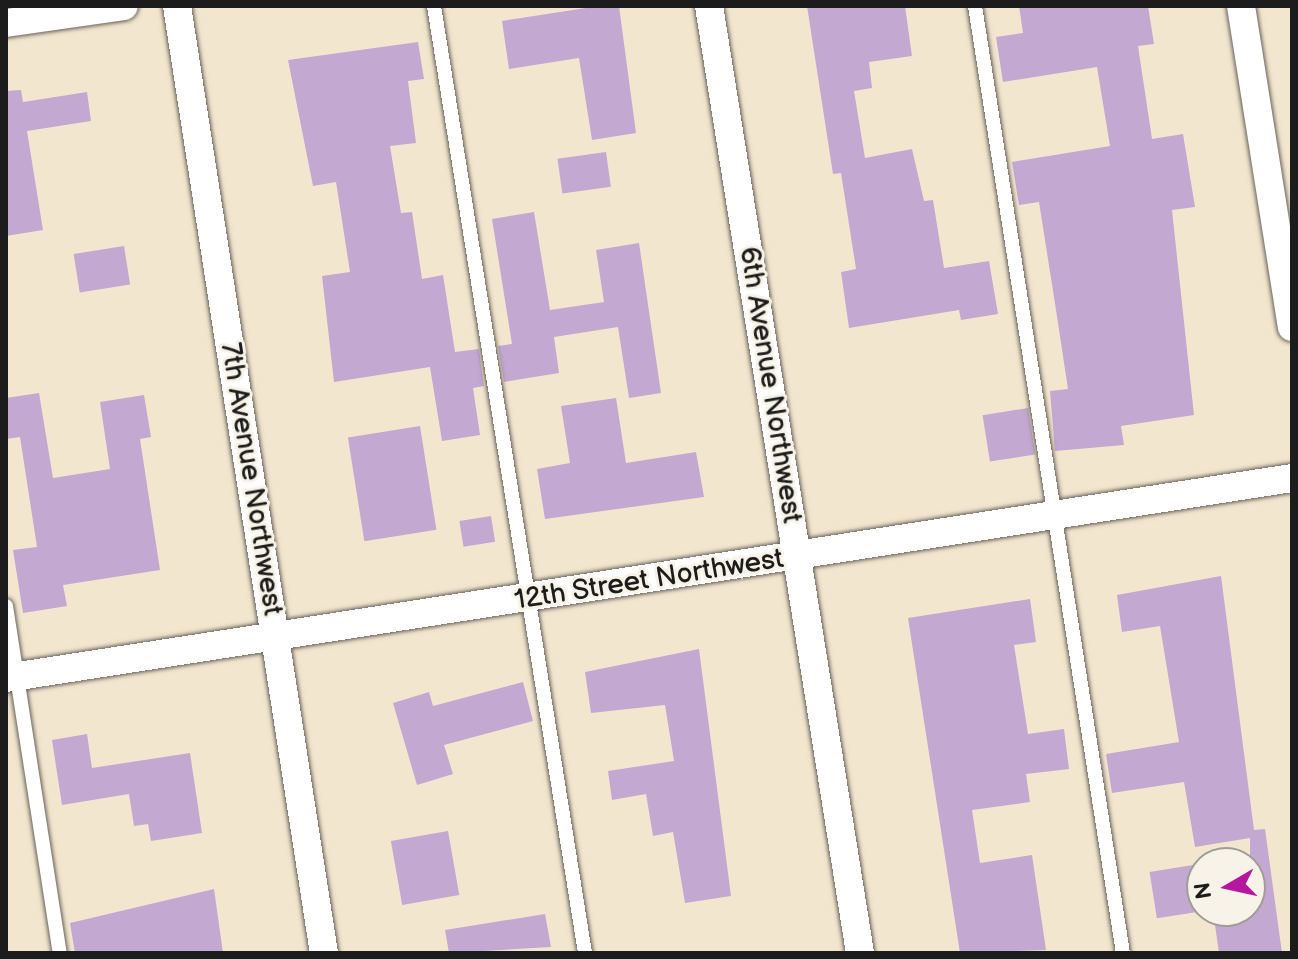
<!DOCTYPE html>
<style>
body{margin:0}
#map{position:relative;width:1298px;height:959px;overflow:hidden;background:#f3e6cf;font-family:"Balsamiq Sans",sans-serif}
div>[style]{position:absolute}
.building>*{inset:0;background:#c3a8d2;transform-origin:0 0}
.roads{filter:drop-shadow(0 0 2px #67635b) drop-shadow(0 0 2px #67635b)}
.lane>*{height:14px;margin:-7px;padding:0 7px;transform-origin:7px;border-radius:7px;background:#fff}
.street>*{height:28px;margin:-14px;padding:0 14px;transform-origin:14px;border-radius:14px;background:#fff}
span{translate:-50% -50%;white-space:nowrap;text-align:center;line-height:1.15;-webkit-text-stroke:6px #f7f3e8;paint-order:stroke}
.street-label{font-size:28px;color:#1c1c1c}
.frame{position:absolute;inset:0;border:8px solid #1c1c1c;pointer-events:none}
.north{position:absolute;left:1186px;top:847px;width:80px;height:80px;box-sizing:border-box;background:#f7f3e8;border:2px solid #9f9d96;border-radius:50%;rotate:261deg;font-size:22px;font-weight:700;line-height:32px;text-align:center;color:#1c1c1c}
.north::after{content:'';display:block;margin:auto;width:28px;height:36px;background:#b5179e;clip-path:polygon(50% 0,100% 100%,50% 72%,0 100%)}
</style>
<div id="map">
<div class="building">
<i style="clip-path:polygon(599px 6px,619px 6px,636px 133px,592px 140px,579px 58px,509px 69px,502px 21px)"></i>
<i style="clip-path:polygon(807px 6px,905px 6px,912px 56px,869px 62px,872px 88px,854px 91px,865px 158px,912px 149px,924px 201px,933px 200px,944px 268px,989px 261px,998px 314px,961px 320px,959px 310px,849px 328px,841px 272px,856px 269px,841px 173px,833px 174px)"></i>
<i style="clip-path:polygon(1019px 6px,1148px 6px,1154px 44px,1138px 46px,1152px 139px,1183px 134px,1195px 207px,1172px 210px,1194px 415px,1121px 426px,1124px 445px,1055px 451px,1050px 391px,1068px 389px,1056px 310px,1039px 202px,1019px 205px,1012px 162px,1110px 146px,1097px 67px,1003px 82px,996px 37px,1023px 33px)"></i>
<i style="clip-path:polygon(418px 42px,424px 79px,408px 81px,416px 143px,390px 146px,401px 213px,412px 212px,422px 279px,443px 275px,455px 352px,479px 349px,484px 386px,473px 388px,480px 435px,442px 441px,430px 367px,334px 382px,322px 276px,350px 272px,336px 182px,313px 186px,288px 60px)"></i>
<i style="clip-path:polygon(21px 90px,23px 102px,87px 92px,91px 121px,27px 131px,43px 230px,6px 236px,6px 91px)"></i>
<i style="left:606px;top:152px;width:35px;height:49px;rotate:82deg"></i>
<i style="clip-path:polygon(534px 212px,550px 310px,604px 302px,596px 250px,639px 243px,661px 393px,629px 398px,618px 327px,554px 337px,559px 373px,504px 382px,498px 346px,512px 344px,492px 219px)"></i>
<i style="left:124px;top:246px;width:39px;height:51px;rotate:81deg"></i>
<i style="clip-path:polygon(39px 393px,53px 478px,110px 469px,100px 402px,144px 395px,151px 437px,140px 439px,160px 570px,63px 585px,67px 606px,23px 613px,13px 550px,37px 547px,20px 437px,6px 439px,6px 398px)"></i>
<i style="clip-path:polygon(616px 398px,626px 463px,696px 452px,704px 497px,545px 519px,537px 469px,570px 463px,561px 406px)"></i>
<i style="left:1028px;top:408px;width:47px;height:46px;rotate:81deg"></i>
<i style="left:420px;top:426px;width:105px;height:73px;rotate:81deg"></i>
<i style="left:491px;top:516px;width:26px;height:32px;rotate:81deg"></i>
<i style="clip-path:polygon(1221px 576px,1254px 830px,1265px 829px,1282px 953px,1219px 953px,1213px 911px,1250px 911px,1250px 838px,1195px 847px,1184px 782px,1112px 793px,1106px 754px,1179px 742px,1160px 626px,1122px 632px,1117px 595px)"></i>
<i style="clip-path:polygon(1030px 599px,1036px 642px,1014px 645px,1028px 734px,1064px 729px,1069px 769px,1026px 774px,1030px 802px,972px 810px,980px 863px,1032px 855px,1046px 950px,960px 953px,908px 618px)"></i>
<i style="clip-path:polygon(699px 649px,731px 896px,685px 903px,673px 832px,653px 836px,646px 794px,612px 800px,608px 771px,674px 761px,665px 705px,591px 713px,585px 672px)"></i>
<i style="clip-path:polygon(523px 682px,533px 721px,444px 745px,453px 774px,417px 785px,393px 703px,429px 692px,433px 706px)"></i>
<i style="clip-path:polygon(87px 734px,92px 768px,190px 753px,202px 833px,151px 841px,148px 824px,134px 826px,129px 794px,62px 805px,52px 740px)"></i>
<i style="left:448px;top:831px;width:65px;height:58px;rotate:80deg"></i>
<i style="left:1193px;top:865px;width:47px;height:44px;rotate:81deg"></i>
<i style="clip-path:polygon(214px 889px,223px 953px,75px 953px,70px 923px)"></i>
<i style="clip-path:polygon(545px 914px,551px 947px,449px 953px,445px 930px)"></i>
</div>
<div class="roads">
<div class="lane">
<i style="left:434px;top:6px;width:959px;rotate:80.94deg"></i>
<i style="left:975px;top:6px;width:958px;rotate:81.12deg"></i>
<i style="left:6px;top:606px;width:351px;rotate:81.2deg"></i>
</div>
<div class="street">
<i style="left:177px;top:6px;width:958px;rotate:81.18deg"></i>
<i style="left:709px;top:6px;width:959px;rotate:80.94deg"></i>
<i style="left:1241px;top:6px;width:325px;rotate:81deg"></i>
<i style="left:6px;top:23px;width:119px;rotate:-8.2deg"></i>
<i style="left:6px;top:678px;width:1301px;rotate:-8.84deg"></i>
</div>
</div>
<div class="street-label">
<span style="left:770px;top:385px;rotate:81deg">6th Avenue Northwest</span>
<span style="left:251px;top:479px;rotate:81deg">7th Avenue Northwest</span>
<span style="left:649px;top:580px;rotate:-9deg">12th Street Northwest</span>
</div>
<div class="frame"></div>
<div class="north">N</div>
</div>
